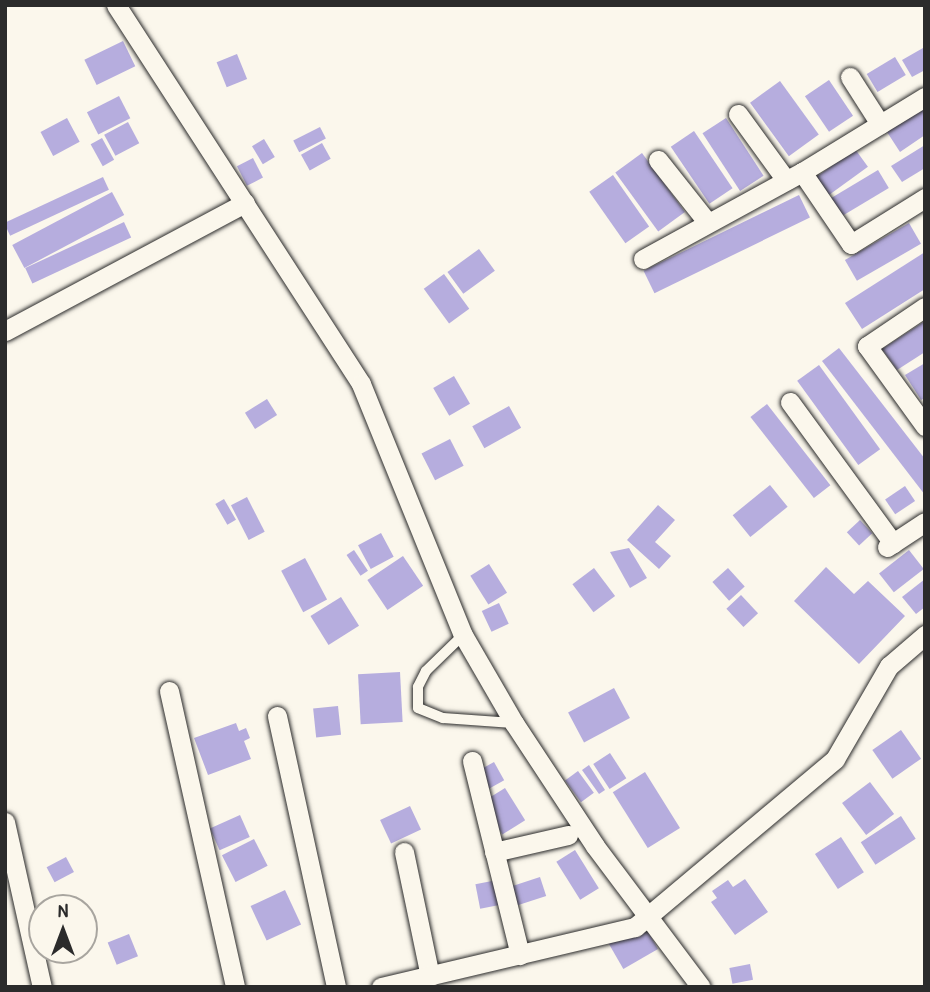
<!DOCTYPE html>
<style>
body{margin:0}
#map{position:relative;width:930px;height:992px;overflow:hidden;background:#fbf7ec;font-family:"Patrick Hand",sans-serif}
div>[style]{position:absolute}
.building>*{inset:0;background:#b6adde;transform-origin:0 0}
.roads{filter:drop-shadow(0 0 2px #2b2b2b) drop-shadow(0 0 2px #2b2b2b)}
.service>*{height:10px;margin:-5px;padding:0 5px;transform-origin:5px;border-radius:5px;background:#fbf7ec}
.minor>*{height:19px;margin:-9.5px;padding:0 9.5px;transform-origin:9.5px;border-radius:9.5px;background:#fbf7ec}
span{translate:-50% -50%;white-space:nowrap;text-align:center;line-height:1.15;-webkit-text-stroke:5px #fbf7ec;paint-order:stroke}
.frame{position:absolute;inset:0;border:7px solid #2b2b2b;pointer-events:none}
.north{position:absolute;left:28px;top:894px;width:70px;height:70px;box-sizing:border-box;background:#fbf7ec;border:2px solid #a8a59f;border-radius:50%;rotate:0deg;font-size:19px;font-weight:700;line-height:28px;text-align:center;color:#2b2b2b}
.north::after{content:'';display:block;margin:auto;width:24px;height:32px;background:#2b2b2b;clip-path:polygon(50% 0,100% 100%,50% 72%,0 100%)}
</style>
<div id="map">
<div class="building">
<i style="left:123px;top:41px;width:28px;height:43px;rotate:64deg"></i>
<i style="clip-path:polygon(923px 48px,925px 70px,912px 77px,902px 60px)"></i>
<i style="left:237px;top:54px;width:27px;height:22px;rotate:68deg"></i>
<i style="left:895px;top:57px;width:21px;height:33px;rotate:59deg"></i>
<i style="left:829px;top:80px;width:43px;height:29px;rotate:56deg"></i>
<i style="left:780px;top:81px;width:66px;height:37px;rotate:54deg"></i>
<i style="left:119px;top:96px;width:25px;height:36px;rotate:63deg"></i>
<i style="clip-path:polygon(925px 108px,925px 135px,900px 152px,887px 132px)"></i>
<i style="left:67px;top:118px;width:27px;height:30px;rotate:62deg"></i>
<i style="left:726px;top:118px;width:69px;height:28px;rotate:57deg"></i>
<i style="left:128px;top:122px;width:24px;height:27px;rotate:62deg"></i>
<i style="left:320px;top:127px;width:13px;height:30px;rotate:63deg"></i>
<i style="left:694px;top:131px;width:69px;height:28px;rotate:56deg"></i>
<i style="left:102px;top:138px;width:25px;height:13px;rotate:61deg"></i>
<i style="left:264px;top:139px;width:21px;height:14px;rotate:59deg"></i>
<i style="left:322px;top:143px;width:18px;height:24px;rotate:61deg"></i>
<i style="clip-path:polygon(925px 145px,925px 168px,902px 182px,891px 166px)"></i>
<i style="left:855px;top:149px;width:22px;height:49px;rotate:54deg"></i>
<i style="left:642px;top:153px;width:73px;height:33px;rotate:54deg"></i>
<i style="left:253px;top:158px;width:22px;height:18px;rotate:63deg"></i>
<i style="left:878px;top:170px;width:21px;height:55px;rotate:59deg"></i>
<i style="left:613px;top:175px;width:63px;height:29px;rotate:55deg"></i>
<i style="left:103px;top:177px;width:14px;height:109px;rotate:65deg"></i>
<i style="left:112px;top:192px;width:26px;height:113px;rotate:62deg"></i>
<i style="left:799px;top:195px;width:25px;height:173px;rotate:64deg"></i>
<i style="left:124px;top:222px;width:17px;height:109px;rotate:65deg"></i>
<i style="left:909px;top:223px;width:24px;height:74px;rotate:60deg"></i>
<i style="left:479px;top:249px;width:27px;height:39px;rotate:54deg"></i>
<i style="clip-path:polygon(925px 252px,925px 289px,862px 329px,845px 303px)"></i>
<i style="left:444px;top:274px;width:43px;height:25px;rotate:54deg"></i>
<i style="clip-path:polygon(925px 321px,925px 352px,897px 370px,882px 349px)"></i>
<i style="clip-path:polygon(839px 348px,925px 459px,925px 495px,822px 361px)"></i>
<i style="clip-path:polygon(925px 363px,925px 398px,921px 400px,905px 375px)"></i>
<i style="left:819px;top:365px;width:104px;height:27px;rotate:54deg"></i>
<i style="left:454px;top:376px;width:32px;height:24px;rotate:60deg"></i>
<i style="left:267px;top:399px;width:19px;height:26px;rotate:58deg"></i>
<i style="left:767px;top:404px;width:103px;height:21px;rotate:52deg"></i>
<i style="left:509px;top:406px;width:25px;height:42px;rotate:61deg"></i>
<i style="left:450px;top:439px;width:30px;height:32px;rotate:63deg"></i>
<i style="left:770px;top:485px;width:28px;height:48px;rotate:51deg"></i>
<i style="left:905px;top:486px;width:18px;height:24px;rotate:56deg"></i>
<i style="left:247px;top:497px;width:39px;height:18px;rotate:63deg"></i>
<i style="left:224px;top:499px;width:24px;height:10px;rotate:60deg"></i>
<i style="clip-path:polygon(658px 505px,675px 520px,655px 542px,671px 556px,659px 569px,627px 540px)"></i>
<i style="left:860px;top:520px;width:18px;height:18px;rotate:47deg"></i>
<i style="left:381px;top:533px;width:27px;height:26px;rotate:62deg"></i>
<i style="clip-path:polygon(629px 548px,647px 578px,630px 588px,610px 552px)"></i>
<i style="left:354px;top:550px;width:25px;height:9px;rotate:56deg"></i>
<i style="left:909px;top:550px;width:24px;height:38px;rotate:52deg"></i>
<i style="left:403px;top:556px;width:36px;height:43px;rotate:56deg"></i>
<i style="left:305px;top:558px;width:47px;height:27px;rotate:62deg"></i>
<i style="left:489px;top:564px;width:34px;height:22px;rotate:58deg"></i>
<i style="clip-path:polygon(826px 567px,854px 594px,868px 581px,905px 616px,859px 664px,794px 601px)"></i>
<i style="left:594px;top:568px;width:35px;height:27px;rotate:53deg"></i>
<i style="left:728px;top:568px;width:25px;height:21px;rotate:48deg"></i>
<i style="clip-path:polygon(925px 579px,925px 607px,916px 614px,902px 597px)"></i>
<i style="left:741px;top:595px;width:25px;height:20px;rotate:47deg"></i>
<i style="left:341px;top:597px;width:34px;height:36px;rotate:58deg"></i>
<i style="left:499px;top:603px;width:23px;height:19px;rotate:65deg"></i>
<i style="left:400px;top:672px;width:50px;height:42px;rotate:87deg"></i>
<i style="left:614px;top:688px;width:34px;height:52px;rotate:62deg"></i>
<i style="left:338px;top:706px;width:29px;height:25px;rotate:84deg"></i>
<i style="clip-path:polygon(236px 723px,239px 731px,246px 728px,250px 738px,244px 741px,251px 759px,208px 775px,194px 738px)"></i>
<i style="left:901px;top:730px;width:35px;height:35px;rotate:55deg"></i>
<i style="left:610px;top:753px;width:30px;height:20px;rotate:57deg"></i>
<i style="left:494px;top:762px;width:21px;height:19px;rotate:61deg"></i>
<i style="clip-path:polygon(589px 765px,605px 790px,599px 794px,582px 770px)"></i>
<i style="left:578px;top:771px;width:27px;height:16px;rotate:54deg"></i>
<i style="left:645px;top:772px;width:66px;height:38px;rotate:58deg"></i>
<i style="left:870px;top:782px;width:40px;height:35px;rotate:53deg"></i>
<i style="left:505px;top:788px;width:38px;height:27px;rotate:58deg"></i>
<i style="left:410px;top:806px;width:26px;height:33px;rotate:65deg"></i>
<i style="left:240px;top:815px;width:24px;height:33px;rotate:66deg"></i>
<i style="left:901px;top:816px;width:27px;height:48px;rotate:57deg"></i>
<i style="left:841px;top:837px;width:42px;height:31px;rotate:57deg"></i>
<i style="left:254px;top:839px;width:30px;height:36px;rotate:63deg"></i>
<i style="left:575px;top:850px;width:45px;height:22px;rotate:58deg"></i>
<i style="left:66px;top:857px;width:17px;height:22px;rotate:62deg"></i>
<i style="left:540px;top:877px;width:20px;height:34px;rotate:72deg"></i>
<i style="clip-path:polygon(745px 879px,768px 912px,735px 935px,711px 902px,717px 898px,712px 891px,728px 880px,733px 887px)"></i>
<i style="left:497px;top:880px;width:25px;height:22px;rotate:79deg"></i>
<i style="left:285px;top:890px;width:38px;height:38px;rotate:65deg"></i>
<i style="left:643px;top:923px;width:30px;height:40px;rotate:60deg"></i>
<i style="left:129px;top:934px;width:24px;height:23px;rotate:68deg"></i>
<i style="left:750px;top:964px;width:16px;height:21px;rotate:79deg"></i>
</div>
<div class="roads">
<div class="service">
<i style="left:463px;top:635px;width:52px;rotate:135.8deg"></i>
<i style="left:426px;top:671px;width:18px;rotate:117deg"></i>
<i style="left:418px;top:687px;width:21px;rotate:90deg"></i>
<i style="left:418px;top:708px;width:27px;rotate:22deg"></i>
<i style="left:443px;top:718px;width:70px;rotate:4.1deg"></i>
</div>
<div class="minor">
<i style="left:116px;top:5px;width:451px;rotate:57.1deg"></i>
<i style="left:361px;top:384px;width:271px;rotate:67.9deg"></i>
<i style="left:463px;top:635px;width:102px;rotate:59.9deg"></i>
<i style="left:514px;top:723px;width:147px;rotate:56.6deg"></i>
<i style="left:595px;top:846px;width:176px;rotate:53.1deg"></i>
<i style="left:850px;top:77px;width:56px;rotate:57.4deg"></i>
<i style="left:738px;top:114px;width:82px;rotate:54deg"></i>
<i style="left:658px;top:160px;width:80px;rotate:51.6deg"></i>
<i style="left:802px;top:172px;width:87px;rotate:55.8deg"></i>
<i style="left:851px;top:244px;width:87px;rotate:-31.9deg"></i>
<i style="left:643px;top:259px;width:181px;rotate:-28.7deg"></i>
<i style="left:802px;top:172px;width:144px;rotate:-31.4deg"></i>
<i style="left:925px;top:307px;width:70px;rotate:146.1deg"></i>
<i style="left:867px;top:346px;width:99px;rotate:54.1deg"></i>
<i style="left:5px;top:331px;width:272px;rotate:-28.1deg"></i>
<i style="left:790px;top:402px;width:175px;rotate:53.9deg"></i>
<i style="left:887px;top:547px;width:45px;rotate:-33.3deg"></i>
<i style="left:169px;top:691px;width:303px;rotate:77.4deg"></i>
<i style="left:277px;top:716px;width:277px;rotate:77.7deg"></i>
<i style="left:472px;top:761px;width:200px;rotate:76.1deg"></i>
<i style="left:5px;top:822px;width:169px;rotate:77.4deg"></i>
<i style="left:404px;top:852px;width:127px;rotate:78.2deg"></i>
<i style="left:494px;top:852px;width:76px;rotate:-12.9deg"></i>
<i style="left:381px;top:987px;width:261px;rotate:-13.3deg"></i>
<i style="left:635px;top:927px;width:261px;rotate:-40deg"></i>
<i style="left:835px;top:759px;width:108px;rotate:-59.9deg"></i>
<i style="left:889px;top:666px;width:48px;rotate:-40.7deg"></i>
</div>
</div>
<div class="frame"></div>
<div class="north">N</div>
</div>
